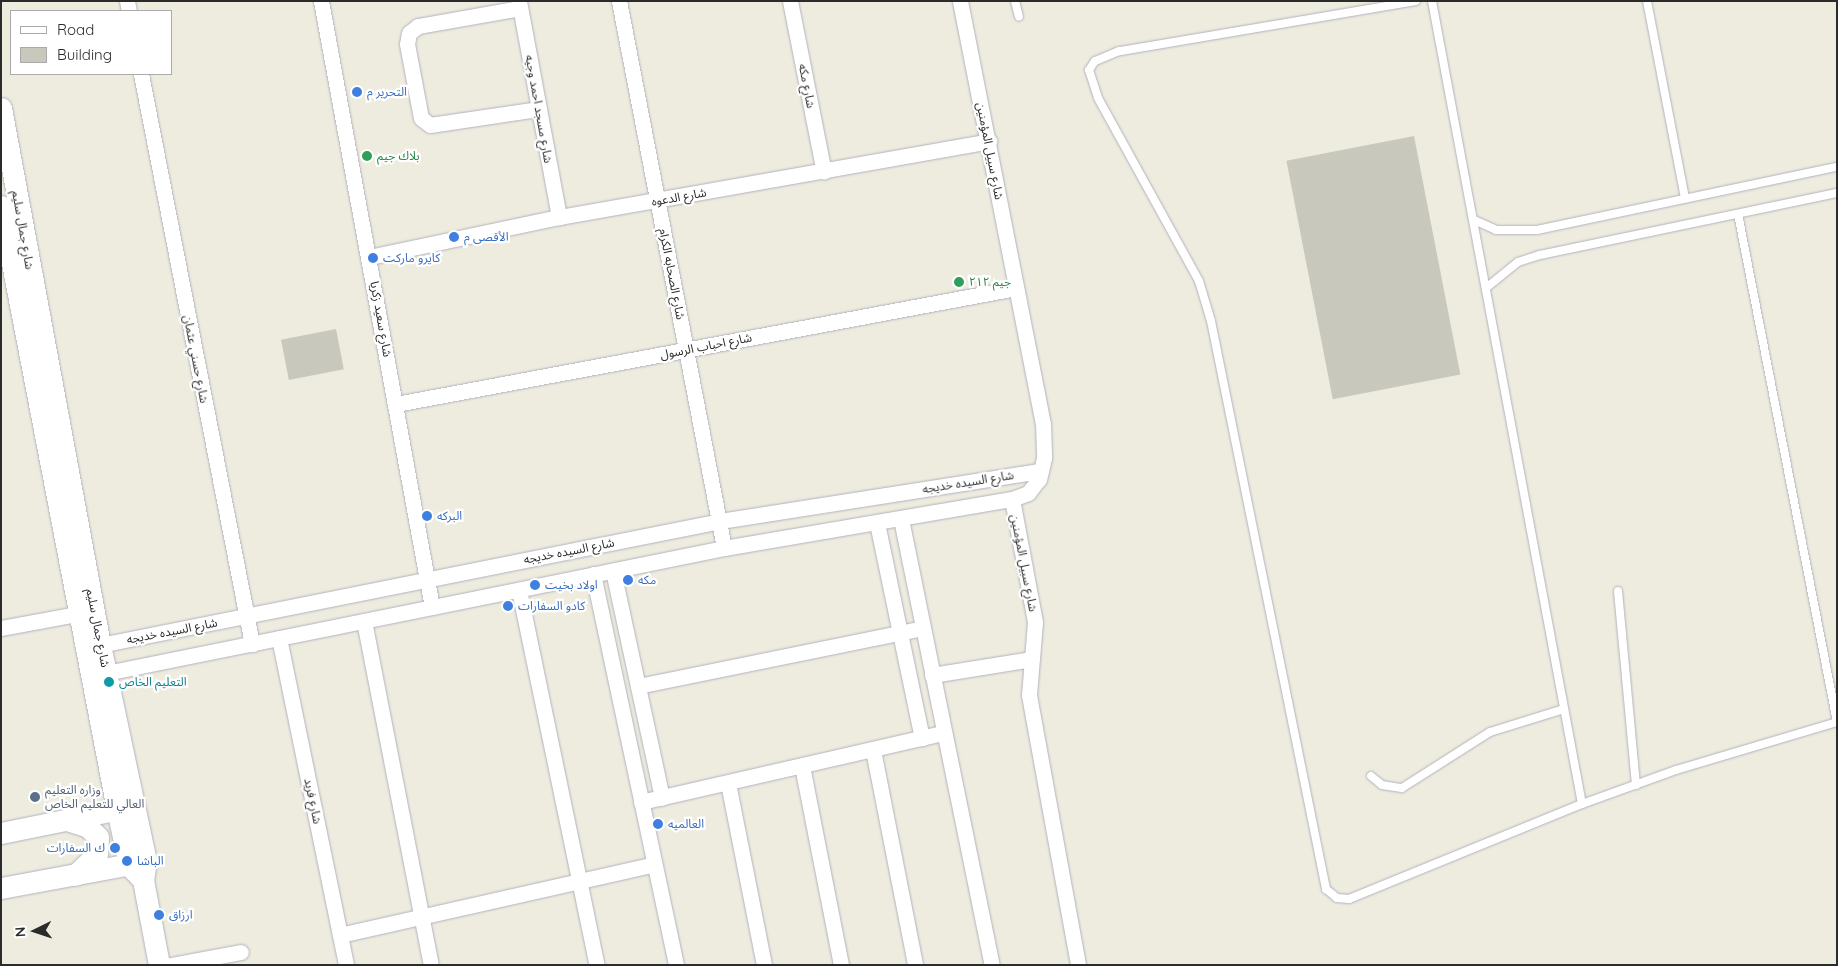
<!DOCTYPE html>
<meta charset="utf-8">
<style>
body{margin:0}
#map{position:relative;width:1838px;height:966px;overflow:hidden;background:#edecde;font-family:Quicksand,"Noto Sans Arabic",sans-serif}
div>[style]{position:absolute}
.building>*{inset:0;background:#c8c8bd;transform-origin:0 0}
.roads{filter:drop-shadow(0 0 1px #b4b1be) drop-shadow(0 0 1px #b4b1be)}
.service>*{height:8px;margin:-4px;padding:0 4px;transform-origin:4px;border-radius:4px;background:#fff}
.minor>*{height:15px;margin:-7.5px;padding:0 7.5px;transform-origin:7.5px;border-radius:7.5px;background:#fff}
.secondary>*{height:21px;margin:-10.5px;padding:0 10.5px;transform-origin:10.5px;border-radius:10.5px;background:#fff}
.dots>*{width:14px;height:14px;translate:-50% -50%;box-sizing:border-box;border:2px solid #fff;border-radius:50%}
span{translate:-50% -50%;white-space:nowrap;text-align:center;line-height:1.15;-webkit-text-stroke:4.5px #fff;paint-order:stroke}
.street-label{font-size:12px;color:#2b2b2b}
.shop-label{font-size:12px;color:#366cbe}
.left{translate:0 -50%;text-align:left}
.right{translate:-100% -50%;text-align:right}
.leisure-label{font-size:12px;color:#27864d}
.culture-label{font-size:12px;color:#0d838f}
.service-label{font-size:12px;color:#4e5e75}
.frame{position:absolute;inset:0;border:2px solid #2b2b2b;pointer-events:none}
.legend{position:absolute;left:10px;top:10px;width:162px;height:65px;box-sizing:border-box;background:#fff;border:1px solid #aaa;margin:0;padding:6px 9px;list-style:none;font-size:15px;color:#2b2b2b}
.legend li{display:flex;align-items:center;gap:10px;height:25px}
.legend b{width:25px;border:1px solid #aaa}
.north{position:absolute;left:10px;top:906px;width:50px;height:50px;-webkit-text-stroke:4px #fff;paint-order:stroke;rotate:266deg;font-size:14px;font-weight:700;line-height:20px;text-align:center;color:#2b2b2b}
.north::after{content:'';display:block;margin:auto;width:18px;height:22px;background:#2b2b2b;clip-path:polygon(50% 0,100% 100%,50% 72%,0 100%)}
</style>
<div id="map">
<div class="building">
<i style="left:1414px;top:136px;width:243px;height:130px;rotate:79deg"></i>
<i style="left:336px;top:329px;width:41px;height:56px;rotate:79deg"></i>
</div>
<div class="roads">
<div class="service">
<i style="left:1015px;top:1px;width:16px;rotate:76deg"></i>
<i style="left:1416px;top:1px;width:301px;rotate:170.4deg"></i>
<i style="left:1119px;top:51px;width:26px;rotate:157deg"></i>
<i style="left:1095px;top:61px;width:11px;rotate:124deg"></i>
<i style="left:1089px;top:70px;width:29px;rotate:72deg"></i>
<i style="left:1098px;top:98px;width:209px;rotate:61.1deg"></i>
<i style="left:1199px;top:281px;width:42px;rotate:73.3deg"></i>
<i style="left:1211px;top:321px;width:580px;rotate:78.55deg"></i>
<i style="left:1326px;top:889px;width:14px;rotate:39deg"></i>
<i style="left:1337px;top:898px;width:12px;rotate:5deg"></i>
<i style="left:1349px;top:899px;width:252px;rotate:-22.2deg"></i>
<i style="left:1582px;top:804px;width:100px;rotate:-19.9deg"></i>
<i style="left:1676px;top:770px;width:168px;rotate:-16.6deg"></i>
<i style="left:1432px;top:1px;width:817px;rotate:79.42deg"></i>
<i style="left:1647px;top:1px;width:201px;rotate:79.1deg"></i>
<i style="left:1738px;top:214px;width:518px;rotate:78.97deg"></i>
<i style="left:1474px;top:220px;width:24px;rotate:24deg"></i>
<i style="left:1496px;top:230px;width:41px"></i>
<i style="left:1537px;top:230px;width:307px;rotate:-11.9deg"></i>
<i style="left:1486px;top:288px;width:41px;rotate:-39.1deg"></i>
<i style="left:1518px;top:262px;width:23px;rotate:-18deg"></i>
<i style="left:1540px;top:255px;width:303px;rotate:-11.8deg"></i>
<i style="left:1618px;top:591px;width:195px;rotate:84.7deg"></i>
<i style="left:1371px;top:776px;width:14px;rotate:39deg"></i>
<i style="left:1382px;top:785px;width:20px;rotate:9deg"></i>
<i style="left:1402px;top:788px;width:104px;rotate:-32.5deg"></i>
<i style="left:1490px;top:732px;width:77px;rotate:-17.3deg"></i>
</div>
<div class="minor">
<i style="left:127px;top:1px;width:10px;rotate:79deg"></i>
<i style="left:321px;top:1px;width:616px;rotate:79.62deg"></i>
<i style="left:519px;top:1px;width:220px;rotate:79.5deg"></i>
<i style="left:619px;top:1px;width:557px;rotate:79.13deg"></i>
<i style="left:790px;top:1px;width:174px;rotate:78.8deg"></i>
<i style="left:960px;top:1px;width:431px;rotate:78.9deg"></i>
<i style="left:1043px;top:424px;width:34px;rotate:88deg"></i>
<i style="left:1044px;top:458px;width:22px;rotate:103deg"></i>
<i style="left:1039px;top:479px;width:18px;rotate:128deg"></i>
<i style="left:1028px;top:493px;width:17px;rotate:159deg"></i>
<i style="left:1012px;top:499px;width:125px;rotate:79.4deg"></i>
<i style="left:1035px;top:622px;width:73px;rotate:94.7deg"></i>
<i style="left:1029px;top:695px;width:274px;rotate:79.7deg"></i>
<i style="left:520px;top:8px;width:104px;rotate:170deg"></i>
<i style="left:418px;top:26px;width:11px;rotate:142deg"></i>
<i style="left:409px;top:33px;width:11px;rotate:100deg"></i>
<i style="left:407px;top:44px;width:75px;rotate:79.3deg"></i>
<i style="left:421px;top:118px;width:11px;rotate:38deg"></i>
<i style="left:430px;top:125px;width:110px;rotate:-8.4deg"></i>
<i style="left:141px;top:74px;width:581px;rotate:78.98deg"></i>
<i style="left:369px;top:257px;width:194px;rotate:-11.9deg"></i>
<i style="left:559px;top:217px;width:437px;rotate:-10deg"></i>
<i style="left:396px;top:404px;width:631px;rotate:-10.6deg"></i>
<i style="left:901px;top:519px;width:455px;rotate:78.5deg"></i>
<i style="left:877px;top:523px;width:220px;rotate:78.2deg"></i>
<i style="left:613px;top:571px;width:232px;rotate:77.8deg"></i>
<i style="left:593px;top:574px;width:400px;rotate:78deg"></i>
<i style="left:519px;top:590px;width:383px;rotate:78.3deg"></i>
<i style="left:364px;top:621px;width:350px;rotate:79deg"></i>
<i style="left:1px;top:628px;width:77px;rotate:-10.4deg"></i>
<i style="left:279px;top:638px;width:334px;rotate:78.4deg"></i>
<i style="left:100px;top:645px;width:632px;rotate:-11.31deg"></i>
<i style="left:720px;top:521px;width:325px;rotate:-8.9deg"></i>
<i style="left:106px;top:673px;width:631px;rotate:-11.43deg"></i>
<i style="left:724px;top:548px;width:292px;rotate:-9.7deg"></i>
<i style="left:932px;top:675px;width:101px;rotate:-9.1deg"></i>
<i style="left:638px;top:686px;width:291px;rotate:-11.5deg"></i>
<i style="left:873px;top:750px;width:219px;rotate:78.9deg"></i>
<i style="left:802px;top:766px;width:203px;rotate:78.9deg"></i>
<i style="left:728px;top:783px;width:186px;rotate:78.8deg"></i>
<i style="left:641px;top:802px;width:310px;rotate:-12.9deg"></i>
<i style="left:340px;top:935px;width:322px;rotate:-12.7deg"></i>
<i style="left:171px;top:965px;width:71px;rotate:-10.5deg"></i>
</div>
<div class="secondary">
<i style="left:1px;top:108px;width:546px;rotate:79.55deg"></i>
<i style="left:100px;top:645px;width:221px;rotate:78deg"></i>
<i style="left:146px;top:861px;width:19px;rotate:99deg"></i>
<i style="left:143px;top:880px;width:86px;rotate:79.3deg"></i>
<i style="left:1px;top:206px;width:614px;rotate:79.11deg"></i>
<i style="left:117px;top:809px;width:57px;rotate:77.9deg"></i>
<i style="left:129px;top:865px;width:21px;rotate:47deg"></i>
<i style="left:67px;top:820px;width:22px;rotate:18deg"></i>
<i style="left:88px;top:827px;width:14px;rotate:45deg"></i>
<i style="left:98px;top:837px;width:17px;rotate:93deg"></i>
<i style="left:97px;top:854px;width:30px;rotate:136deg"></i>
<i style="left:1px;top:833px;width:131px;rotate:-11.5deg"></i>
<i style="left:1px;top:888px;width:142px;rotate:-10.5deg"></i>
</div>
</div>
<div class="dots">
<i style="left:357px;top:92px;background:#3f7fe0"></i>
<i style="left:367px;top:156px;background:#2e9e5b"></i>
<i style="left:454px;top:237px;background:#3f7fe0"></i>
<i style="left:373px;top:258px;background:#3f7fe0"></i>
<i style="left:959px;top:282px;background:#2e9e5b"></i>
<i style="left:427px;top:516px;background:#3f7fe0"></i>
<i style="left:628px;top:580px;background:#3f7fe0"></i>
<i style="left:535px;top:585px;background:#3f7fe0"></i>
<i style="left:508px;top:606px;background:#3f7fe0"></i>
<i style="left:109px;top:682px;background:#0f9aa8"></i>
<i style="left:35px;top:797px;background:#5c6f8a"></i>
<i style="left:658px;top:824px;background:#3f7fe0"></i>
<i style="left:115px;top:848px;background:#3f7fe0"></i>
<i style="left:127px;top:861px;background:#3f7fe0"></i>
<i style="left:159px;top:915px;background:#3f7fe0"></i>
</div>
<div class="street-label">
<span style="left:807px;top:86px;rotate:79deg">شارع مكه</span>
<span style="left:539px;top:109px;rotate:80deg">شارع مسجد احمد وجيه</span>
<span style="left:990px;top:151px;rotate:79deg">شارع سبيل المؤمنين</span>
<span style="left:679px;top:197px;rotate:-10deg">شارع الدعوه</span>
<span style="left:23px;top:230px;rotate:80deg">شارع جمال سليم</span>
<span style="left:672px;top:274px;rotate:79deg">شارع الصحابه الكرام</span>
<span style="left:381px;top:319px;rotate:80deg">شارع سعيد زكريا</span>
<span style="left:706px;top:346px;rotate:-11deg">شارع احباب الرسول</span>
<span style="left:196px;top:359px;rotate:79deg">شارع حسني عثمان</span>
<span style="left:968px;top:482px;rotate:-9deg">شارع السيده خديجه</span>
<span style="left:569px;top:551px;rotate:-11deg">شارع السيده خديجه</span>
<span style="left:1024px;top:563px;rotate:79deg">شارع سبيل المؤمنين</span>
<span style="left:98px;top:628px;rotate:79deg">شارع جمال سليم</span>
<span style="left:172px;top:631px;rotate:-11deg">شارع السيده خديجه</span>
<span style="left:313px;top:801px;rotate:78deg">شارع فريد</span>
</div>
<div class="shop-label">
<span class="left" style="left:367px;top:92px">التحرير م</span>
<span class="left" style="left:464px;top:237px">الأقصى م</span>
<span class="left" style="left:383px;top:258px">كايرو ماركت</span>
<span class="left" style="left:437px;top:516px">البركه</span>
<span class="left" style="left:638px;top:580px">مكه</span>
<span class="left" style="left:545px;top:585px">اولاد بخيت</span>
<span class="left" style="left:518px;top:606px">كادو السفارات</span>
<span class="left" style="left:668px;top:824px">العالميه</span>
<span class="right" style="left:105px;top:848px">ك السفارات</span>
<span class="left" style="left:137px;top:861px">الباشا</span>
<span class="left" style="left:169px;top:915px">ارزاق</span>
</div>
<div class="leisure-label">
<span class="left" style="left:377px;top:156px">بلاك جيم</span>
<span class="left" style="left:969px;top:282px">جيم ٢١٢</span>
</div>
<div class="culture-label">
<span class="left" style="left:119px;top:682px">التعليم الخاص</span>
</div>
<div class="service-label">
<span class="left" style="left:45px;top:797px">وزاره التعليم<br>العالي للتعليم الخاص</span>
</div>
<div class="frame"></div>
<ul class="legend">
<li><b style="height:6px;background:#fff"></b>Road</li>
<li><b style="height:14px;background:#c8c8bd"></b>Building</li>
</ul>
<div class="north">N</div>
</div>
